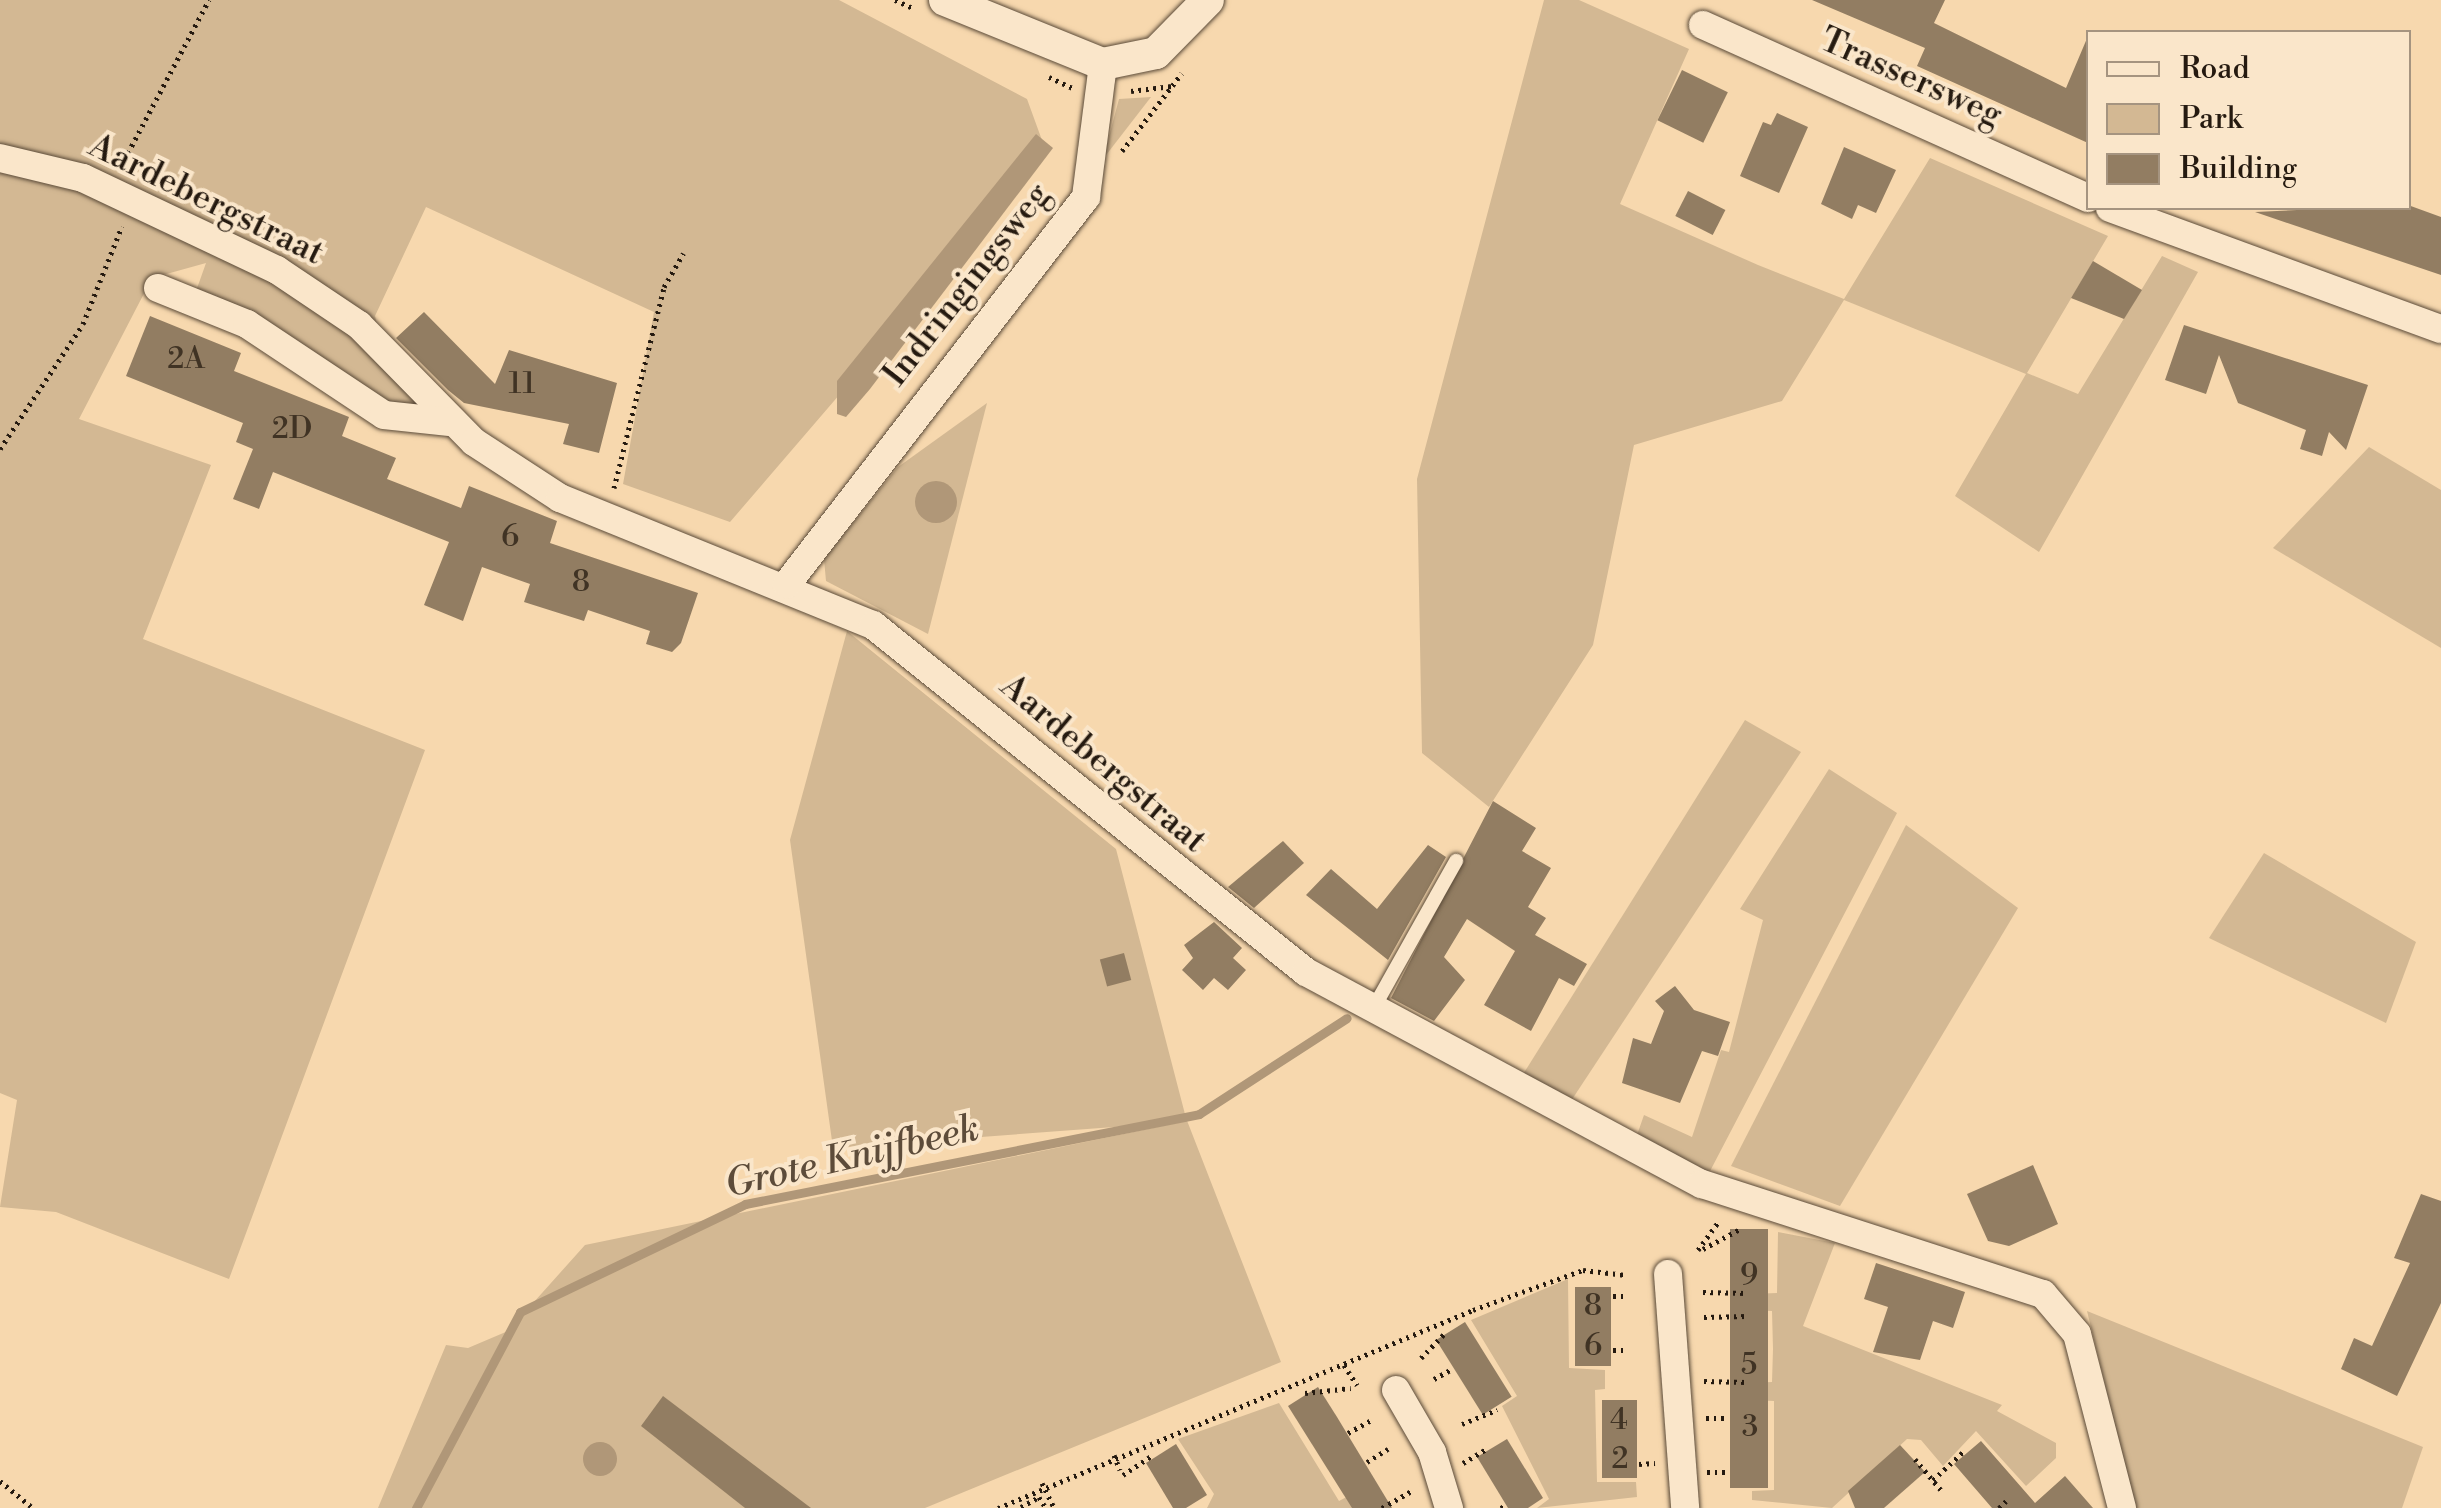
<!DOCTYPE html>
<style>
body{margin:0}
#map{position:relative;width:2441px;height:1508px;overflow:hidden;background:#f7d8ae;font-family:"Libre Bodoni",serif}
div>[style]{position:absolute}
.green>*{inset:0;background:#d3b893}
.water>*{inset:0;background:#b09778}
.round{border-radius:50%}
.stream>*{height:9px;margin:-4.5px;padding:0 4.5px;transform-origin:4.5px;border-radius:4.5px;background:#b09778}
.building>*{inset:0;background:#927d62;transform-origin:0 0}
.path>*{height:5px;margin-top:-2.5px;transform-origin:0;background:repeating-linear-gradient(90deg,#251a10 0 2.5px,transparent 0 7.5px)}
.roads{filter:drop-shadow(0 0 2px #5a4a38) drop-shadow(0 0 2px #5a4a38)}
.service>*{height:14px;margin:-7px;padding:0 7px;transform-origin:7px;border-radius:7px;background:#fae6ca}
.minor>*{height:28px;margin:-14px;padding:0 14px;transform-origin:14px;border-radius:14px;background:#fae6ca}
.tertiary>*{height:32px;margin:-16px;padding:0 16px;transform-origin:16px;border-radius:16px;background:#fae6ca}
span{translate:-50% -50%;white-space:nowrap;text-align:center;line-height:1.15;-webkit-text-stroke:8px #fae6ca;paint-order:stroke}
.number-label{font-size:30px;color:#403324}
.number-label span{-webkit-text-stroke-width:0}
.street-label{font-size:35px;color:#251a10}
.water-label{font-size:38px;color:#5d4c3a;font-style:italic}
.legend{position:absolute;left:2086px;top:30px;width:325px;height:180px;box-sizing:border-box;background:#fae6ca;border:2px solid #a59480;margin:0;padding:12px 18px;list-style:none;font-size:30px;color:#251a10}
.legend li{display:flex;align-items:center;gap:20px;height:50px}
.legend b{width:50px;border:2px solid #a59480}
</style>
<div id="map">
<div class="green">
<i style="clip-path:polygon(0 0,839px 0,1027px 99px,1043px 143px,1036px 166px,730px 522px,623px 484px,654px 312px,426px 207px,375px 316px,386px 361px,434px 411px,405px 414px,195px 294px,206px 263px,152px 278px,79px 419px,211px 465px,143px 639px,425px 750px,229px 1279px,56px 1212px,0 1207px,17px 1100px,0 1093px)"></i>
<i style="clip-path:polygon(1544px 0,1579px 0,1689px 49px,1620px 204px,1758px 265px,1844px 299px,1930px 158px,2108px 236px,2027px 373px,2078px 394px,2162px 256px,2198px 272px,2039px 552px,1955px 496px,2026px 374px,1844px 300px,1782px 401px,1634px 445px,1593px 645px,1489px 807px,1422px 753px,1417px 479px)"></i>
<i style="clip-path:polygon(1151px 97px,1103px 159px,1119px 99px)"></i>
<i style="clip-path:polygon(987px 403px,928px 634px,826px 581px,824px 559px,898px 467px)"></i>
<i style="clip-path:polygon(2369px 447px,2441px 490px,2441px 648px,2273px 548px)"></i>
<i style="clip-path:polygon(847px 631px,1116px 849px,1186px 1118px,1281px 1362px,925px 1508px,378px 1508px,446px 1345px,468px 1348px,508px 1331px,585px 1245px,1182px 1122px,833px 1148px,790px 840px)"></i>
<i style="clip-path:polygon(1745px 720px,1801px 752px,1571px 1101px,1522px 1076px)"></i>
<i style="clip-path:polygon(1829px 769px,1897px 813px,1708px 1175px,1637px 1135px,1644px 1115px,1692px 1137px,1721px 1050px,1729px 1052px,1763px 920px,1740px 909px)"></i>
<i style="clip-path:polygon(1906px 825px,2018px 908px,1840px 1206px,1731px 1166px)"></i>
<i style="clip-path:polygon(2264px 853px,2416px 942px,2386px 1023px,2209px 938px)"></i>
<i style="clip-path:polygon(1778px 1232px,1835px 1243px,1803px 1326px,2002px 1405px,1997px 1411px,2056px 1443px,2056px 1458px,2026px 1486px,1976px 1431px,1943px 1466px,1921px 1440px,1907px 1439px,1832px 1508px,1752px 1500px,1752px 1491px,1774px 1490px,1774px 1401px,1752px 1400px,1752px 1383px,1772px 1382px,1773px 1349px,1772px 1311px,1752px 1310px,1751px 1294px,1777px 1293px)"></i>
<i style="clip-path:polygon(1568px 1279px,1569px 1368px,1605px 1370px,1605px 1389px,1595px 1390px,1597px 1482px,1636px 1482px,1637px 1497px,1537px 1508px,1549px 1499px,1502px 1406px,1517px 1396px,1471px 1320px)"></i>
<i style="clip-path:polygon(2087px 1311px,2423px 1447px,2402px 1508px,2135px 1508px)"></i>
<i style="clip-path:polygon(1279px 1403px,1339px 1501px,1358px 1491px,1362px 1508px,1207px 1508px,1214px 1494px,1178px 1439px)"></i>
</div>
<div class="water">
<i style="clip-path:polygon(1036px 134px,1053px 148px,870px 389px,846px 417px,837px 414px,837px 381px)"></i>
<i class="round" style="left:915px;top:481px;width:42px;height:42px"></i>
<i class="round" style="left:583px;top:1442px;width:34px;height:34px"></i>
</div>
<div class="stream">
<i style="left:416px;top:1508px;width:222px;rotate:-62deg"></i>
<i style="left:520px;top:1312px;width:250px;rotate:-25.6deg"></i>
<i style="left:745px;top:1204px;width:463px;rotate:-11.2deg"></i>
<i style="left:1199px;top:1114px;width:176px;rotate:-33deg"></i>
</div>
<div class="building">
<i style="clip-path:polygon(1812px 0,1945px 0,1934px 23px,2066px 88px,2088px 36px,2088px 143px,1917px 66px,1925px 48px)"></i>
<i style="left:1682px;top:70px;width:51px;height:56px;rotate:26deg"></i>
<i style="clip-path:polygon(1777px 113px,1808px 127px,1779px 193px,1740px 176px,1763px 122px,1771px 125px)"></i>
<i style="clip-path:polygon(1844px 147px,1896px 170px,1876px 213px,1858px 205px,1852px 219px,1821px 204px)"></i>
<i style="left:1688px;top:191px;width:42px;height:28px;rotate:27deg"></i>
<i style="clip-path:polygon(2408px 205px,2441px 217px,2441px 275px,2255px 212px)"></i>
<i style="clip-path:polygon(2093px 261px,2142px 290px,2124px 319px,2071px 298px)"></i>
<i style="clip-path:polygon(424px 312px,495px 384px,509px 350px,617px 383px,599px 453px,563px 444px,569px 424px,464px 403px,448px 390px,396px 338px)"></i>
<i style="clip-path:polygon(150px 316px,241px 353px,234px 371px,349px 417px,342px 436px,396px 458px,387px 479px,461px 508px,469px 486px,557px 521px,550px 543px,698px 593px,681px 643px,672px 652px,646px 644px,650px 631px,588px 610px,584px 621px,524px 602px,530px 584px,482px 567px,463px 621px,424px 605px,449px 542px,273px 472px,259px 509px,233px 499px,253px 449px,236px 442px,243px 423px,126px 376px)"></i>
<i style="clip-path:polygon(2184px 325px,2368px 385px,2346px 450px,2329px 432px,2322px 456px,2300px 449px,2306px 430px,2238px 403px,2219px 355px,2206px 394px,2165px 380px)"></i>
<i style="clip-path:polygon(1493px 801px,1536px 828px,1522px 851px,1551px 868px,1528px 907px,1546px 918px,1535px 935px,1587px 964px,1574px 986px,1559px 978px,1531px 1031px,1484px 1005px,1515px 951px,1467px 919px,1444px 957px,1465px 980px,1434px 1021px,1391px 998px)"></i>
<i style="clip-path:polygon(1283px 841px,1304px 863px,1254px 908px,1228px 887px)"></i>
<i style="clip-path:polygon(1428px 845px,1446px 857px,1388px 960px,1306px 895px,1331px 869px,1377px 909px)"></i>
<i style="clip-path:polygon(1214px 922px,1242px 948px,1233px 958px,1246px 970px,1228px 990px,1214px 978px,1203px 990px,1182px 970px,1193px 958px,1184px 945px)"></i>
<i style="left:1124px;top:953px;width:28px;height:25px;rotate:75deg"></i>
<i style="clip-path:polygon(1675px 986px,1694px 1010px,1730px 1022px,1718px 1056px,1702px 1051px,1680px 1103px,1622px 1083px,1633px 1038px,1651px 1044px,1664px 1011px,1655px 1001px)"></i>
<i style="clip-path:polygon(2033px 1165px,2058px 1224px,2009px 1246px,1988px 1241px,1967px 1194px)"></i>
<i style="clip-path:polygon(2421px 1194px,2441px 1201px,2441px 1303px,2397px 1396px,2341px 1369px,2354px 1338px,2372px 1346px,2410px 1263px,2394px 1258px)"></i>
<i style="left:1768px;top:1229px;width:259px;height:38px;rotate:90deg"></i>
<i style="clip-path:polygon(1876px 1263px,1965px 1292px,1953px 1328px,1933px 1321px,1920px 1360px,1873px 1352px,1888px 1307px,1864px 1299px)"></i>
<i style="left:1575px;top:1287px;width:36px;height:79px"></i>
<i style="left:1465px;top:1322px;width:88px;height:34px;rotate:58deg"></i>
<i style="clip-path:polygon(1318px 1387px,1337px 1417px,1392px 1508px,1352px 1508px,1288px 1406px)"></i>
<i style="clip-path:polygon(663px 1396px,811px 1508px,745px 1508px,641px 1426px)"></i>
<i style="left:1602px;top:1400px;width:35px;height:78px"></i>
<i style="clip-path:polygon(1507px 1439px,1543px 1498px,1528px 1508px,1508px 1508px,1477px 1457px)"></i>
<i style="clip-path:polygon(1981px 1441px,2035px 1503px,2065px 1476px,2093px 1508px,1992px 1508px,1954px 1464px)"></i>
<i style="clip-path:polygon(1176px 1444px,1207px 1495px,1186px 1508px,1173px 1508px,1146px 1463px)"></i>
<i style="clip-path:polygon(1900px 1445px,1925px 1472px,1884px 1508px,1855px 1508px,1848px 1491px)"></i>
</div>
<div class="path">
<i style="left:895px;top:0;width:22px;rotate:24deg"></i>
<i style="left:1049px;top:77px;width:29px;rotate:25deg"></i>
<i style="left:1131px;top:91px;width:41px;rotate:-7deg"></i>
<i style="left:1122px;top:151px;width:98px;rotate:-52.4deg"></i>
<i style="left:121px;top:166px;width:188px;rotate:-62.1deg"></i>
<i style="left:0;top:449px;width:150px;rotate:-56.4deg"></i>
<i style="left:83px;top:324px;width:105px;rotate:-68.3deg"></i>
<i style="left:614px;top:488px;width:207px;rotate:-76deg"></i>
<i style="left:664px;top:287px;width:39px;rotate:-60deg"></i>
<i style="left:1703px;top:1249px;width:44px;rotate:-28.3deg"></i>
<i style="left:1698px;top:1250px;width:37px;rotate:-54deg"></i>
<i style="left:1703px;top:1292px;width:43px;rotate:1.3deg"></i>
<i style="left:1613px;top:1296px;width:13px"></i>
<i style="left:1704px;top:1317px;width:43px;rotate:-1.3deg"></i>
<i style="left:1613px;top:1350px;width:14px"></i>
<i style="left:1421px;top:1358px;width:36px;rotate:-46deg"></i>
<i style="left:1344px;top:1365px;width:24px;rotate:57deg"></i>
<i style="left:1434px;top:1379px;width:18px;rotate:-29deg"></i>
<i style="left:1704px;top:1381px;width:42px;rotate:1.4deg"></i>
<i style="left:1305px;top:1393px;width:46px;rotate:-6.2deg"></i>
<i style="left:1706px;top:1418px;width:22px"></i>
<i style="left:1462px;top:1424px;width:38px;rotate:-22deg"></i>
<i style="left:1348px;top:1433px;width:26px;rotate:-29deg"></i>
<i style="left:1114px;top:1455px;width:16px;rotate:68deg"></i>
<i style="left:1915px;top:1459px;width:40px;rotate:50deg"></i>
<i style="left:1367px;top:1462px;width:25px;rotate:-32deg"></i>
<i style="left:1463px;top:1463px;width:27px;rotate:-31deg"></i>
<i style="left:1639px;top:1464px;width:16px;rotate:-4deg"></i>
<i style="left:1707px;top:1472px;width:22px"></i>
<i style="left:1123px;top:1475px;width:37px;rotate:-34deg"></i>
<i style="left:1933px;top:1480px;width:41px;rotate:-43deg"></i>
<i style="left:0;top:1481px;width:43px;rotate:39.3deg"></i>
<i style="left:1042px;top:1483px;width:28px;rotate:64deg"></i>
<i style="left:1021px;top:1507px;width:21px;rotate:-29deg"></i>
<i style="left:1039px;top:1497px;width:13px;rotate:58deg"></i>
<i style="left:998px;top:1508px;width:515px;rotate:-22.63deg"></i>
<i style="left:1473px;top:1310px;width:117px;rotate:-20deg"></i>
<i style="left:1583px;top:1270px;width:43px;rotate:6.6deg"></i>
<i style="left:1382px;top:1508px;width:36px;rotate:-30deg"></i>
<i style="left:1501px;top:1508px;width:4px;rotate:-34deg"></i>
<i style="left:1999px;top:1508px;width:10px;rotate:-45deg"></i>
</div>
<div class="roads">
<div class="service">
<i style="left:1373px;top:1009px;width:170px;rotate:-60.7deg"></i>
</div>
<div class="minor">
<i style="left:1703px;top:25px;width:422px;rotate:24.2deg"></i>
<i style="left:0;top:158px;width:85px;rotate:13.5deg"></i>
<i style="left:83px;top:178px;width:215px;rotate:25.4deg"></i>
<i style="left:277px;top:270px;width:99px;rotate:33.9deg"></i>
<i style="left:359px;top:325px;width:164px;rotate:45.5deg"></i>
<i style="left:474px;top:442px;width:103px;rotate:33.1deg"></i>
<i style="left:560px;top:498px;width:338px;rotate:22.1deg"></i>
<i style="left:873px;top:625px;width:555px;rotate:38.71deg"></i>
<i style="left:1306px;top:972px;width:449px;rotate:28.2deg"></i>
<i style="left:1702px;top:1184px;width:358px;rotate:17.9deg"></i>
<i style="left:2043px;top:1294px;width:52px;rotate:49.6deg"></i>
<i style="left:2077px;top:1334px;width:180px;rotate:75.5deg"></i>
<i style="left:2110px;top:208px;width:352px;rotate:20.1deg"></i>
<i style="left:158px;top:288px;width:96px;rotate:22deg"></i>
<i style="left:247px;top:324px;width:164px;rotate:33.6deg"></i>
<i style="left:384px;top:415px;width:66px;rotate:6.1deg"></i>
<i style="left:787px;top:584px;width:489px;rotate:-52.3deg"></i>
<i style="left:1086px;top:197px;width:134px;rotate:-82.7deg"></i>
<i style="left:1668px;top:1274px;width:235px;rotate:85.8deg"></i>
<i style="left:1396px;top:1390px;width:72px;rotate:59.9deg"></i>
<i style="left:1432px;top:1452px;width:59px;rotate:73.1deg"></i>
</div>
<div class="tertiary">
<i style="left:945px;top:0;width:170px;rotate:22.1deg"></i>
<i style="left:1103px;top:64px;width:54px;rotate:-11.7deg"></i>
<i style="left:1156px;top:53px;width:74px;rotate:-45.5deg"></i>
</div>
</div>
<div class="number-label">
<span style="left:186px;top:359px">2A</span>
<span style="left:522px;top:384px">11</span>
<span style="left:292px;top:429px">2D</span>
<span style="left:510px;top:537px">6</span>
<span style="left:581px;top:582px">8</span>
<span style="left:1749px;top:1275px">9</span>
<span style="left:1593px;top:1306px">8</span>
<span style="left:1593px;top:1346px">6</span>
<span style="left:1749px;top:1365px">5</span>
<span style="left:1619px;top:1420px">4</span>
<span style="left:1750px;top:1427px">3</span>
<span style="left:1620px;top:1459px">2</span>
</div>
<div class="street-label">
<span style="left:1911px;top:78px;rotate:24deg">Trassersweg</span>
<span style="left:206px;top:200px;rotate:26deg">Aardebergstraat</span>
<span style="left:967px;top:285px;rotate:-52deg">Indringingsweg</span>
<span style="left:1103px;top:764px;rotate:40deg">Aardebergstraat</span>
</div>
<div class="water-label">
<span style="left:852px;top:1157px;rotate:-13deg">Grote Knijfbeek</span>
</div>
<ul class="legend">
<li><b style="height:12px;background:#fae6ca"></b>Road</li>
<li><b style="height:28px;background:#d3b893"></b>Park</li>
<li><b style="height:28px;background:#927d62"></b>Building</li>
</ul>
</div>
